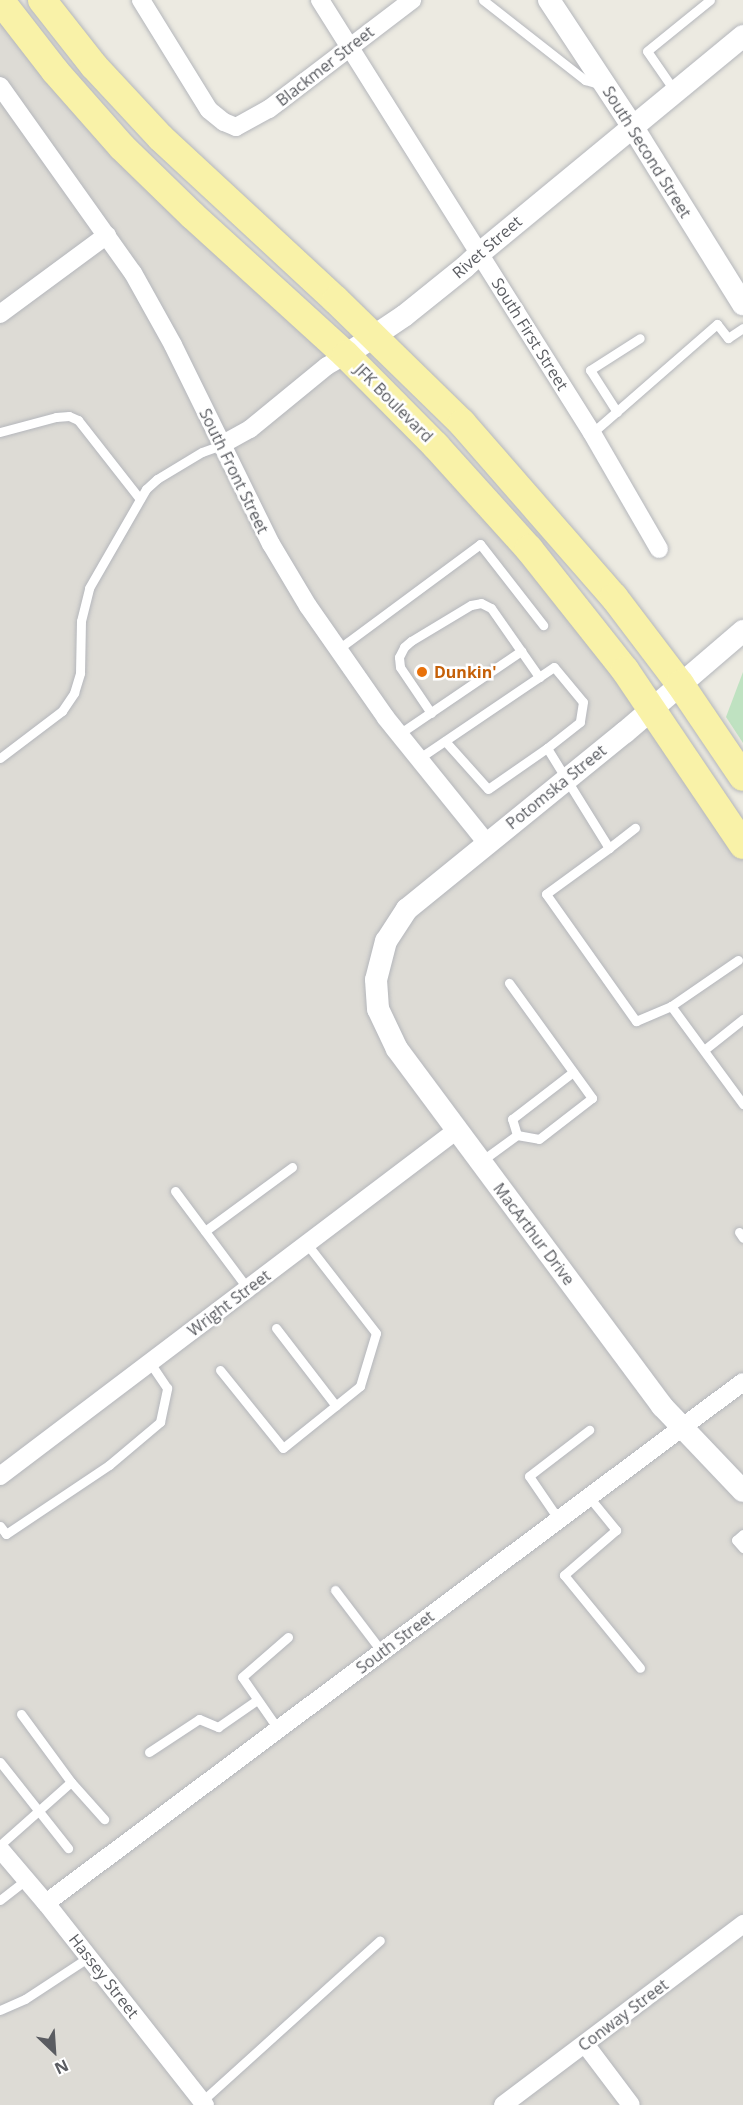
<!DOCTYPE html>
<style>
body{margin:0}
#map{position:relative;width:743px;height:2105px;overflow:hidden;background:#eceae1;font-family:"Open Sans",sans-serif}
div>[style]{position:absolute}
.industrial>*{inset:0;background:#dddbd5}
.green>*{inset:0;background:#bfe2c1}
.roads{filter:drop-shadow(0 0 2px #b4b6bb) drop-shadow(0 0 2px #b4b6bb)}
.service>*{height:9px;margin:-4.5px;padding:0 4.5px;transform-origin:4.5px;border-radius:4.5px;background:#fff}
.minor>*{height:18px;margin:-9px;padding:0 9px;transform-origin:9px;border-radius:9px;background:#fff}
.tertiary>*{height:22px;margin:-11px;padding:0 11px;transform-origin:11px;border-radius:11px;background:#fff}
.primary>*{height:28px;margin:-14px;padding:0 14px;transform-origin:14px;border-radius:14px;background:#f9f2a8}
.dots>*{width:16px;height:16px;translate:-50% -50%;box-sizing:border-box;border:3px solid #fff;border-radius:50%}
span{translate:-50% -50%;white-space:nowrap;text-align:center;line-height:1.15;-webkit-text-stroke:5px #fff;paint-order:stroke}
.street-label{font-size:16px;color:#5a5c61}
.food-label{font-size:16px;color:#c56008;font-weight:700}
.left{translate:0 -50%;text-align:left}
.north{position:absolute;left:24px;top:2021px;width:60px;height:60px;-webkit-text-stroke:4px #fff;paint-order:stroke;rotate:155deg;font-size:16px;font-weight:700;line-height:24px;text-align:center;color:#5a5c61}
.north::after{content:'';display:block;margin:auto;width:21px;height:27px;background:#5a5c61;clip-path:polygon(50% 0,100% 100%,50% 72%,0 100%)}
</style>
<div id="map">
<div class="industrial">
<i style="clip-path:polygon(0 0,10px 14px,436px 446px,743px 845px,743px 2105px,0 2105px)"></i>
</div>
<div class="green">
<i style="clip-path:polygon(743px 672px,743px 743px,726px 717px)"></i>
</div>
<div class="roads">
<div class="service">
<i style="left:483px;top:0;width:130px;rotate:38.1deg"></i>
<i style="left:585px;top:80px;width:15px;rotate:16deg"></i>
<i style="left:674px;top:90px;width:47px;rotate:-124.7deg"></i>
<i style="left:647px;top:51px;width:81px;rotate:-39deg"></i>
<i style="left:617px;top:412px;width:50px;rotate:-122.7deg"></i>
<i style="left:590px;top:370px;width:59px;rotate:-32.6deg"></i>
<i style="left:0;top:432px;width:58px;rotate:-15deg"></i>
<i style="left:56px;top:417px;width:13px;rotate:-4deg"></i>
<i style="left:69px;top:416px;width:10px;rotate:24deg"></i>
<i style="left:78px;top:420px;width:100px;rotate:51.9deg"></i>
<i style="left:592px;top:433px;width:166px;rotate:-41.1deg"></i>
<i style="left:717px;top:324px;width:18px;rotate:52deg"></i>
<i style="left:728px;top:338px;width:18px;rotate:-34deg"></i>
<i style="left:337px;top:650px;width:178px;rotate:-36.5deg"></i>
<i style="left:480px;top:544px;width:103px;rotate:52.1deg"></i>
<i style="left:431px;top:713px;width:55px;rotate:-124deg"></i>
<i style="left:400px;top:667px;width:10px;rotate:-96deg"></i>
<i style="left:399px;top:657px;width:11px;rotate:-63deg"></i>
<i style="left:404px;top:647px;width:9px;rotate:-41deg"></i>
<i style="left:411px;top:641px;width:70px;rotate:-31deg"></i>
<i style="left:471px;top:605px;width:10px;rotate:-11deg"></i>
<i style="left:481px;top:603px;width:11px;rotate:27deg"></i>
<i style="left:491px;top:608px;width:52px;rotate:55.1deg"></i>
<i style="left:399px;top:734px;width:148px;rotate:-34.2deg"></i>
<i style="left:521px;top:651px;width:32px;rotate:55deg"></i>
<i style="left:445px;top:741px;width:64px;rotate:48.1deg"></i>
<i style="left:488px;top:789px;width:72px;rotate:-34.8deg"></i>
<i style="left:0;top:758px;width:78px;rotate:-37.2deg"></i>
<i style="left:62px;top:711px;width:22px;rotate:-56deg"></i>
<i style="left:74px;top:693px;width:21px;rotate:-73deg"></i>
<i style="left:80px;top:673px;width:52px;rotate:-88.9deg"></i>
<i style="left:81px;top:621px;width:34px;rotate:-76deg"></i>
<i style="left:89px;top:588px;width:114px;rotate:-60.1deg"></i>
<i style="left:146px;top:489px;width:15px;rotate:-42deg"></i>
<i style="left:157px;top:479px;width:52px;rotate:-31deg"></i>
<i style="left:202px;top:452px;width:20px;rotate:-20deg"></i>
<i style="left:418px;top:759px;width:164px;rotate:-34.1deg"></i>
<i style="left:554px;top:667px;width:45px;rotate:50.4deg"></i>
<i style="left:583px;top:702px;width:20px;rotate:99deg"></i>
<i style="left:580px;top:722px;width:42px;rotate:141.8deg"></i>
<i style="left:547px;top:748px;width:118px;rotate:58.2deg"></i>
<i style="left:609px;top:848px;width:33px;rotate:-38deg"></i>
<i style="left:609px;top:848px;width:78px;rotate:143.9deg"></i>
<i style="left:546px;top:894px;width:156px;rotate:54.7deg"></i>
<i style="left:636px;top:1021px;width:38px;rotate:-23deg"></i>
<i style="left:738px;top:960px;width:81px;rotate:145.5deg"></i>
<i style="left:671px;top:1006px;width:122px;rotate:53.7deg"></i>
<i style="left:704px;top:1050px;width:50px;rotate:-38.5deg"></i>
<i style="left:517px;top:1135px;width:17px;rotate:-107deg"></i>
<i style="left:512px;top:1119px;width:77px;rotate:-37.6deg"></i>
<i style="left:480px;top:1162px;width:46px;rotate:-36.1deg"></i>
<i style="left:517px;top:1135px;width:22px;rotate:10deg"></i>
<i style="left:539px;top:1139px;width:67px;rotate:-37.7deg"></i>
<i style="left:592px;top:1098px;width:142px;rotate:-125.8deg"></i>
<i style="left:175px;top:1191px;width:122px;rotate:53.3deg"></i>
<i style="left:205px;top:1231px;width:108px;rotate:-36.3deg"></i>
<i style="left:739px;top:1232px;width:7px;rotate:56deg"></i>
<i style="left:276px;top:1328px;width:98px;rotate:52.4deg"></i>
<i style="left:220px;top:1370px;width:100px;rotate:51.1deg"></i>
<i style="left:283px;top:1448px;width:99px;rotate:-38.8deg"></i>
<i style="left:360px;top:1386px;width:55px;rotate:-73.2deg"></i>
<i style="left:376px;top:1333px;width:113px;rotate:-127.8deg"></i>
<i style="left:589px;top:1497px;width:43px;rotate:50.7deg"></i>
<i style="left:616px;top:1530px;width:69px;rotate:139.1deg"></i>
<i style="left:564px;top:1575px;width:120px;rotate:50.7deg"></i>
<i style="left:559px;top:1520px;width:53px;rotate:-124.3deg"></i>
<i style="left:529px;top:1476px;width:76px;rotate:-37.5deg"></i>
<i style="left:0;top:1526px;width:10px;rotate:53deg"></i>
<i style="left:6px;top:1534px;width:124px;rotate:-33.8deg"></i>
<i style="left:109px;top:1465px;width:67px;rotate:-40.1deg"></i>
<i style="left:160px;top:1422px;width:35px;rotate:-78deg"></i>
<i style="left:167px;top:1388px;width:30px;rotate:-124deg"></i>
<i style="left:743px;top:1534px;width:9px;rotate:139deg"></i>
<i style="left:736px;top:1540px;width:11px;rotate:49deg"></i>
<i style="left:335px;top:1590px;width:78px;rotate:52.8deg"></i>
<i style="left:21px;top:1714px;width:84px;rotate:53.7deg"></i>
<i style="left:278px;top:1729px;width:63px;rotate:-124.7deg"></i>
<i style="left:242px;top:1677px;width:61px;rotate:-41deg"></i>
<i style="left:149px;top:1752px;width:60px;rotate:-33.4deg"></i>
<i style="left:199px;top:1719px;width:21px;rotate:23deg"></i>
<i style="left:218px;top:1727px;width:47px;rotate:-34.7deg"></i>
<i style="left:0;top:1762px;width:110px;rotate:51.7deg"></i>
<i style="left:0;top:1845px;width:95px;rotate:-41.6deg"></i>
<i style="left:71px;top:1782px;width:50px;rotate:48.3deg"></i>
<i style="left:0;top:1900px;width:33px;rotate:-38deg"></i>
<i style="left:0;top:2010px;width:27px;rotate:-24deg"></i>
<i style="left:25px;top:1999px;width:77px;rotate:-33.3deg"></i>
<i style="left:201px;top:2102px;width:241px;rotate:-42.1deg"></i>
</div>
<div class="minor">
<i style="left:141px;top:0;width:129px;rotate:58.3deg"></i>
<i style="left:209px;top:110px;width:19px;rotate:39deg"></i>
<i style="left:224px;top:122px;width:13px;rotate:23deg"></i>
<i style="left:236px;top:127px;width:38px;rotate:-29deg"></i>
<i style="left:269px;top:109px;width:180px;rotate:-37.3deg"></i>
<i style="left:320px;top:0;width:511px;rotate:57.86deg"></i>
<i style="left:592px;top:433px;width:134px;rotate:60deg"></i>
<i style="left:0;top:86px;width:229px;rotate:54.6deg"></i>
<i style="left:133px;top:273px;width:82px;rotate:60.9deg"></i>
<i style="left:173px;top:345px;width:222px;rotate:63.8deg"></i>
<i style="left:271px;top:544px;width:72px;rotate:59.2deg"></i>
<i style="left:308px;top:606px;width:136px;rotate:55.1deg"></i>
<i style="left:386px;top:718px;width:161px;rotate:51.1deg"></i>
<i style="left:0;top:314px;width:133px;rotate:-36.4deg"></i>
<i style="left:221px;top:445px;width:33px;rotate:-29deg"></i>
<i style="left:250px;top:429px;width:99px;rotate:-39.3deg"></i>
<i style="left:327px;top:366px;width:22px;rotate:-30deg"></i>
<i style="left:0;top:1476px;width:573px;rotate:-37.13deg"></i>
<i style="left:0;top:1849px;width:71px;rotate:49.6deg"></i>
<i style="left:46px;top:1903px;width:257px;rotate:51.8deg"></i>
<i style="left:46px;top:1903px;width:870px;rotate:-36.78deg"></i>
<i style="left:585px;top:2044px;width:76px;rotate:53deg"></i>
<i style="left:503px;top:2105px;width:301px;rotate:-37deg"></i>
</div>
<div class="tertiary">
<i style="left:549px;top:0;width:151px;rotate:56.6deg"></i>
<i style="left:632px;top:126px;width:210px;rotate:58.1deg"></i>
<i style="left:346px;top:355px;width:70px;rotate:-33.9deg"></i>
<i style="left:404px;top:316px;width:78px;rotate:-38.8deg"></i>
<i style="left:465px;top:267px;width:21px;rotate:-43deg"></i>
<i style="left:480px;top:253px;width:341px;rotate:-39.5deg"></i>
<i style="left:743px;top:631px;width:155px;rotate:139.4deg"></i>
<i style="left:625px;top:732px;width:281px;rotate:140.9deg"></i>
<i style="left:407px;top:909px;width:38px;rotate:123deg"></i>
<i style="left:386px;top:941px;width:40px;rotate:104.4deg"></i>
<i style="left:376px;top:980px;width:29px;rotate:86deg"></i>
<i style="left:378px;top:1009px;width:44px;rotate:64.6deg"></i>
<i style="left:397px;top:1049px;width:445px;rotate:53.4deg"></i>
<i style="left:662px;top:1406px;width:117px;rotate:46.4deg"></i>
</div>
<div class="primary">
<i style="left:0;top:0;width:90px;rotate:52.2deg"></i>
<i style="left:55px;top:71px;width:101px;rotate:48.6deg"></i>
<i style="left:122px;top:147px;width:98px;rotate:44.2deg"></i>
<i style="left:192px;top:215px;width:208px;rotate:42.3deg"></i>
<i style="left:346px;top:355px;width:128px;rotate:45.3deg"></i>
<i style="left:436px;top:446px;width:139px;rotate:47.9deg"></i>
<i style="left:529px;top:549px;width:154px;rotate:51.6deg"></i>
<i style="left:625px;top:670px;width:211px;rotate:56deg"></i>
<i style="left:42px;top:0;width:84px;rotate:51.8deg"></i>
<i style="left:94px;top:66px;width:98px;rotate:47.1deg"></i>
<i style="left:161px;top:138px;width:238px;rotate:42.8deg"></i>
<i style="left:336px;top:300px;width:176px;rotate:44.3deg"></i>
<i style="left:462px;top:423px;width:231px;rotate:48.9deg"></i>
<i style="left:614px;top:597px;width:109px;rotate:52.8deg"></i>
<i style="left:680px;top:684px;width:112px;rotate:55.9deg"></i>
</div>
</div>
<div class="dots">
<i style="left:422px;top:672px;background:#e8710a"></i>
</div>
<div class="street-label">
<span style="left:325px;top:66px;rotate:-38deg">Blackmer Street</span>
<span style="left:647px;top:152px;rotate:58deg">South Second Street</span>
<span style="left:487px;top:247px;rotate:-41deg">Rivet Street</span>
<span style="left:530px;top:334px;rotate:58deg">South First Street</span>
<span style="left:394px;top:403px;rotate:45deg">JFK Boulevard</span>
<span style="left:234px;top:471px;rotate:64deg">South Front Street</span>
<span style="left:556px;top:787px;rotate:-39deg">Potomska Street</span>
<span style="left:534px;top:1234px;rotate:53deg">MacArthur Drive</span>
<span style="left:229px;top:1303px;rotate:-37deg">Wright Street</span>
<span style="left:395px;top:1642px;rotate:-37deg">South Street</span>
<span style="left:104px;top:1976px;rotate:52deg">Hassey Street</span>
<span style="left:623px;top:2015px;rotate:-37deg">Conway Street</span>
</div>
<div class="food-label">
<span class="left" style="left:434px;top:672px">Dunkin'</span>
</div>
<div class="north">N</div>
</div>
